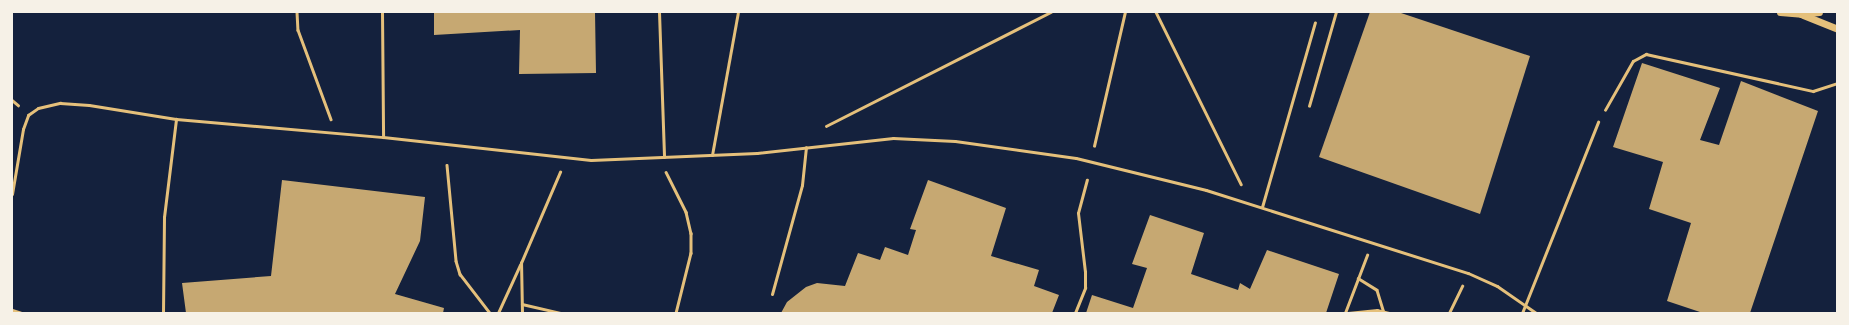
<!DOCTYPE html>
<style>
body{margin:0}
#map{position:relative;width:1849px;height:325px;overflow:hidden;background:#14213d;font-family:Mulish,sans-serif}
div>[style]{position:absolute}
.building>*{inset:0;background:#c6a872}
.path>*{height:2.5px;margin:-1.25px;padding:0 1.25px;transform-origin:1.25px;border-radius:1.25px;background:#e5c07b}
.service>*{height:3px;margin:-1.5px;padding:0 1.5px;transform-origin:1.5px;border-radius:1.5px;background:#e5c07b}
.tertiary>*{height:7px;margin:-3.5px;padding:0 3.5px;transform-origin:3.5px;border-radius:3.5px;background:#e5c07b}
span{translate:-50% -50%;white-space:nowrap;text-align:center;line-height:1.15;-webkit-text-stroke:3px #f6f1e7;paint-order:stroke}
.frame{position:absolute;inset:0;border:13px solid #f6f1e7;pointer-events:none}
</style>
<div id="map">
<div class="building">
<i style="clip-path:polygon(434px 12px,595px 12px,596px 73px,519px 74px,520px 30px,434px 35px)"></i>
<i style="clip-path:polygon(1370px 12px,1398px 12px,1530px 56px,1480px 214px,1319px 157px)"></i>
<i style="clip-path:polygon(1642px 63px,1720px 88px,1700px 140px,1719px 145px,1741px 81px,1818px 111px,1750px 313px,1703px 313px,1667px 301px,1691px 223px,1649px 209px,1663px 162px,1613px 147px)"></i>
<i style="clip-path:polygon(282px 180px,425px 197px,420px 241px,395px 294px,444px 308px,443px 313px,186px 313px,182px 283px,271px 276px)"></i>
<i style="clip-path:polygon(928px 180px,1006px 208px,991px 256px,1039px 270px,1034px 286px,1059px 295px,1052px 313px,781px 313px,787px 302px,806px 287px,817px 283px,845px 286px,858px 253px,880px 260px,885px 247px,908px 255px,916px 230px,910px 229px)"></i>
<i style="clip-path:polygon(1150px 215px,1204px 233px,1191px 274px,1238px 290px,1240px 283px,1250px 289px,1267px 250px,1339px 274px,1326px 313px,1086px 313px,1092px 295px,1133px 308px,1147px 268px,1132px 264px)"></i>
</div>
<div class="path">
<i style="left:297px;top:12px;width:18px;rotate:87deg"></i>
<i style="left:298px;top:30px;width:95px;rotate:69.7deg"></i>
<i style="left:1156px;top:12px;width:192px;rotate:63.7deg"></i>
<i style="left:12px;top:100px;width:8px;rotate:40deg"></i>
<i style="left:1309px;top:106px;width:98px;rotate:-74deg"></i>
<i style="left:1605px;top:110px;width:56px;rotate:-60.3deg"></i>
<i style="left:1633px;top:61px;width:15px;rotate:-28deg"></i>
<i style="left:1646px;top:54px;width:171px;rotate:12.5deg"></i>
<i style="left:1813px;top:91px;width:25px;rotate:-18deg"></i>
<i style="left:826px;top:126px;width:252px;rotate:-26.9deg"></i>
<i style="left:1094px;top:146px;width:138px;rotate:-77deg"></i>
<i style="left:447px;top:165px;width:96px;rotate:84.6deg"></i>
<i style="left:456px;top:261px;width:14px;rotate:73deg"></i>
<i style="left:460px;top:274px;width:49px;rotate:52.4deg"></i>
<i style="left:666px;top:172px;width:45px;rotate:63.4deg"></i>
<i style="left:686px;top:212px;width:22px;rotate:77deg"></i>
<i style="left:691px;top:233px;width:20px;rotate:90deg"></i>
<i style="left:691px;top:253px;width:62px;rotate:104deg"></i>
<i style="left:1358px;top:278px;width:22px;rotate:32deg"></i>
<i style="left:1377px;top:290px;width:24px;rotate:73deg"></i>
<i style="left:522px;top:304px;width:39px;rotate:13deg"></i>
<i style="left:498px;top:313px;width:53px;rotate:-65.4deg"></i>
<i style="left:522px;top:313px;width:50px;rotate:-91.1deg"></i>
<i style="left:521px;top:263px;width:99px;rotate:-66.8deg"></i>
<i style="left:1075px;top:313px;width:27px;rotate:-68deg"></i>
<i style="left:1085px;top:288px;width:16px;rotate:-90deg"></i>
<i style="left:1085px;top:272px;width:59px;rotate:-96.8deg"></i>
<i style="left:1078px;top:213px;width:34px;rotate:-75deg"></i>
<i style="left:1345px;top:313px;width:62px;rotate:-69.2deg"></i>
<i style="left:1348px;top:313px;width:29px;rotate:-6deg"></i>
<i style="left:1377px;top:310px;width:12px;rotate:14deg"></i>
<i style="left:1449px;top:313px;width:30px;rotate:-64deg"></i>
</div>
<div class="service">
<i style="left:382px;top:12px;width:125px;rotate:89.5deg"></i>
<i style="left:659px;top:12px;width:145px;rotate:88deg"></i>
<i style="left:712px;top:155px;width:145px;rotate:-79.7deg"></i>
<i style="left:12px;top:194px;width:66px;rotate:-80.4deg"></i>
<i style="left:23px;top:129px;width:15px;rotate:-70deg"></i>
<i style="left:28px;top:115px;width:12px;rotate:-35deg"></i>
<i style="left:38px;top:108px;width:23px;rotate:-13deg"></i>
<i style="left:60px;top:103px;width:29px;rotate:4deg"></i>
<i style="left:89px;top:105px;width:88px;rotate:9.1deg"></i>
<i style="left:176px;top:119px;width:208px;rotate:5deg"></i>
<i style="left:383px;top:137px;width:209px;rotate:6.3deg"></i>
<i style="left:591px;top:160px;width:166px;rotate:-2.4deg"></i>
<i style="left:757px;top:153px;width:137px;rotate:-6.3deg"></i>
<i style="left:893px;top:138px;width:62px;rotate:2.8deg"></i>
<i style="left:955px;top:141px;width:122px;rotate:8deg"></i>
<i style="left:1076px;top:158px;width:134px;rotate:13.8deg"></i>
<i style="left:1206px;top:190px;width:275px;rotate:17.6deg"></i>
<i style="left:1468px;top:273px;width:32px;rotate:24deg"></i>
<i style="left:1497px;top:286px;width:47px;rotate:34.7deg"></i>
<i style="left:1262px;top:207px;width:192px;rotate:-74deg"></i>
<i style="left:772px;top:294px;width:113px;rotate:-74.6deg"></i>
<i style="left:802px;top:185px;width:38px;rotate:-84deg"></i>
<i style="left:12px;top:310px;width:9px;rotate:18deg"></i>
<i style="left:163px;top:313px;width:96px;rotate:-89.4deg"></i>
<i style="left:164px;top:217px;width:99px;rotate:-83deg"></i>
<i style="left:1522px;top:313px;width:206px;rotate:-68.3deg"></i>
</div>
<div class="tertiary">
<i style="left:1780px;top:12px;width:21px;rotate:5deg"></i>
<i style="left:1801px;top:14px;width:18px;rotate:-6deg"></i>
<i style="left:1803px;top:15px;width:37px;rotate:22deg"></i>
</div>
<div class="frame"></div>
</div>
